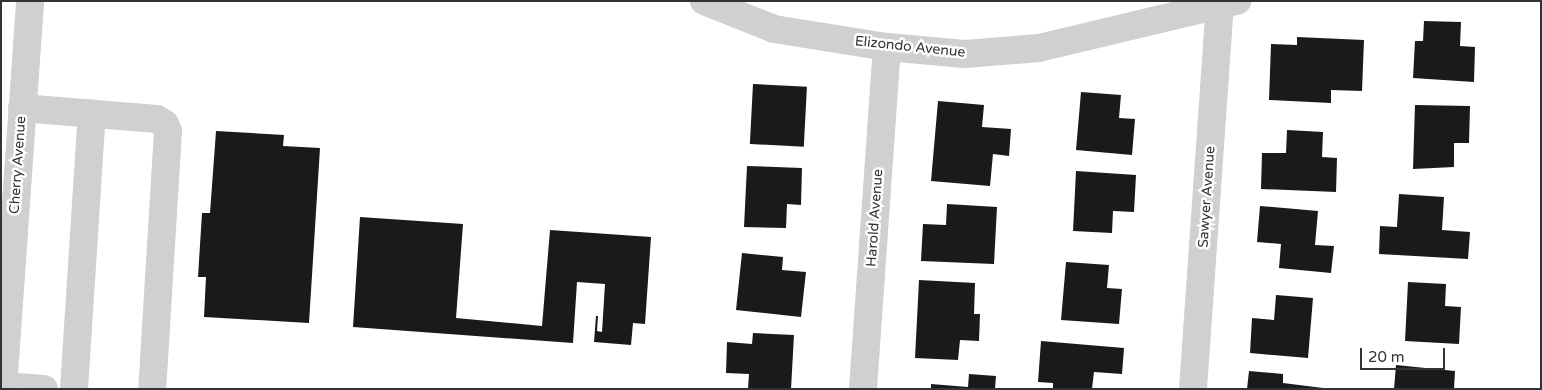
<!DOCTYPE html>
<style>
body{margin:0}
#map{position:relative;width:1542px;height:390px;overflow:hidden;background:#fff;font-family:"Varela Round",sans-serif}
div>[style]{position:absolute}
.building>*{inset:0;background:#1a1a1a;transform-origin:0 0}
.minor>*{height:28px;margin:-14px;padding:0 14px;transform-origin:14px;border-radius:14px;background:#d0d0d0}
span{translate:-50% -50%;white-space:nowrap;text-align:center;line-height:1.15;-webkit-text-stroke:5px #fff;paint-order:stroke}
.street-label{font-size:14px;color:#333}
.frame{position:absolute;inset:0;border:2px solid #333;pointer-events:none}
.scale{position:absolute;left:1360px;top:348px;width:85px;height:22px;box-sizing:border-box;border:2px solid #333;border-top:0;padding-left:6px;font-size:15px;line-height:18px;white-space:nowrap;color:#333;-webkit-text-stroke:4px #fff;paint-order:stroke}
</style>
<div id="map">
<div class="building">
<i style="clip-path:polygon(1424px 21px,1461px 22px,1460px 46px,1475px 47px,1474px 82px,1413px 78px,1415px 41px,1423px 41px)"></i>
<i style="clip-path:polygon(1297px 37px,1364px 40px,1362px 91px,1331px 90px,1331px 103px,1269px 100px,1271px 44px,1297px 45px)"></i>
<i style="left:753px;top:84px;width:54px;height:60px;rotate:3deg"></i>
<i style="clip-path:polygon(1081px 92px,1121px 95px,1119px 118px,1135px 119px,1132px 155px,1076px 150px)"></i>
<i style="clip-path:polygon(938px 101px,984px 105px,982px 127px,1011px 129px,1009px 156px,993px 154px,990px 186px,931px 181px)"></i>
<i style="clip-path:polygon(1415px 105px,1470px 106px,1469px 143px,1454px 143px,1454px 167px,1413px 169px)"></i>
<i style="clip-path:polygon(1287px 130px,1323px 132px,1322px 157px,1337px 158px,1336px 192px,1261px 189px,1262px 153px,1286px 153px)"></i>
<i style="clip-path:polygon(216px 131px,284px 135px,283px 146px,320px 148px,309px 323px,204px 317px,206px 277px,198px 277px,202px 213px,210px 213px)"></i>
<i style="clip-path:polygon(747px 166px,802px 168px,801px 205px,787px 204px,786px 228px,744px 227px)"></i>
<i style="clip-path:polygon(1076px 171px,1136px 175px,1134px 212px,1113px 211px,1112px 233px,1073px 231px)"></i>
<i style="clip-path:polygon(1399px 194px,1444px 197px,1442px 230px,1470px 232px,1468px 259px,1379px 254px,1380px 226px,1397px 227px)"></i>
<i style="clip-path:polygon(947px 204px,997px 207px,994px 264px,921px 261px,923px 224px,946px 225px)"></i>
<i style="clip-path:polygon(1260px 206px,1318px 211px,1315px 245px,1334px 246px,1331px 273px,1279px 268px,1281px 244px,1257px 242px)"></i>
<i style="clip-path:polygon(360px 217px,463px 224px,456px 318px,542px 326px,550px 230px,651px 237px,645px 324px,633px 323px,631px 345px,594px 342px,596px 316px,598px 316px,597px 331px,602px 332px,605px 284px,577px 282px,573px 343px,353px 327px)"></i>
<i style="clip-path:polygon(742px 253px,783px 257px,782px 270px,806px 272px,801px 317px,736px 310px)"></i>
<i style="clip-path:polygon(1066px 262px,1109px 265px,1107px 288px,1122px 289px,1119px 324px,1061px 320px)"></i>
<i style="clip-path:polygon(919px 280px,975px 283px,974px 314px,980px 314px,979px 341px,960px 340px,958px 360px,915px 358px)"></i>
<i style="clip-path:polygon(1408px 282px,1446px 284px,1445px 306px,1461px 307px,1459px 344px,1405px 341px)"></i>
<i style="clip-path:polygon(1276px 295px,1313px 298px,1308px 358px,1250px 353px,1252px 318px,1274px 320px)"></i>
<i style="clip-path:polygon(753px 333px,794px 335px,791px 389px,748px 389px,749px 374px,726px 373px,727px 342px,752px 344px)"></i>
<i style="clip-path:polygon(1041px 341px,1124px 348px,1122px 374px,1094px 372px,1092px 389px,1053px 389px,1053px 383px,1038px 382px)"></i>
<i style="clip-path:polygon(1396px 365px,1455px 371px,1454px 389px,1394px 389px)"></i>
<i style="clip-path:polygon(1249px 371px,1283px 374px,1283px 383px,1331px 389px,1247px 389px)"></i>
<i style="clip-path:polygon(969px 374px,996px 376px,995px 389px,931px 389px,931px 384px,968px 387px)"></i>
</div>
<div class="minor">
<i style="left:704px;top:1px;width:75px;rotate:21.8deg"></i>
<i style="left:774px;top:29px;width:114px;rotate:9.1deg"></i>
<i style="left:887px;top:47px;width:78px;rotate:5.1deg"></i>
<i style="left:965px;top:54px;width:74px;rotate:-4.6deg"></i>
<i style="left:1039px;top:48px;width:204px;rotate:-13.4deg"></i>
<i style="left:22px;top:108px;width:135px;rotate:4.7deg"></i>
<i style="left:157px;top:119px;width:9px;rotate:32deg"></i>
<i style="left:165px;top:124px;width:8px;rotate:67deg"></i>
<i style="left:168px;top:131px;width:258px;rotate:93.5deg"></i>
<i style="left:3px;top:386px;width:41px;rotate:4.2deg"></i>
<i style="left:3px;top:389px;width:389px;rotate:-86deg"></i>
<i style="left:74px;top:389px;width:276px;rotate:-86.3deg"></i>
<i style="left:863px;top:389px;width:343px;rotate:-86deg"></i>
<i style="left:1193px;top:389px;width:385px;rotate:-86deg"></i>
</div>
<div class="street-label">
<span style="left:910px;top:47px;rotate:6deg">Elizondo Avenue</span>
<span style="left:18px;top:165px;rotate:-86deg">Cherry Avenue</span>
<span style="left:1207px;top:197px;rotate:-86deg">Sawyer Avenue</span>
<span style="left:875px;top:218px;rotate:-86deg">Harold Avenue</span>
</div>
<div class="frame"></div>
<div class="scale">20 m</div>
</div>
